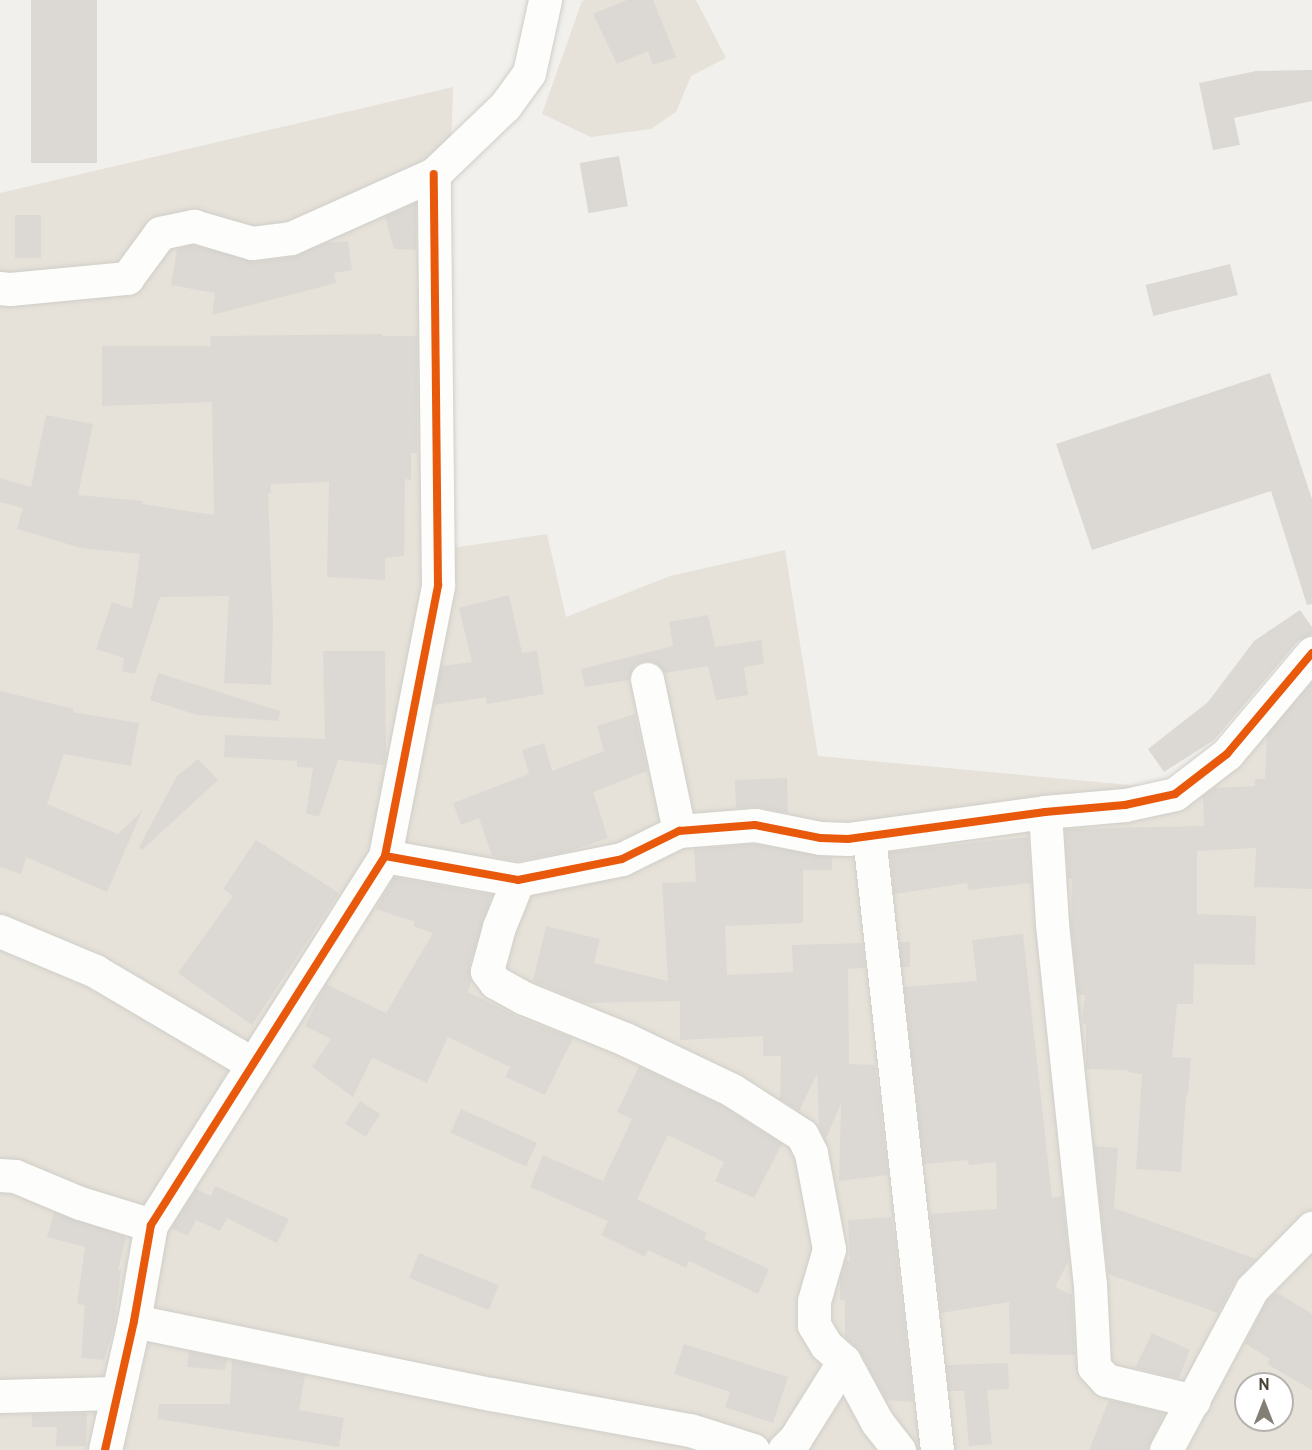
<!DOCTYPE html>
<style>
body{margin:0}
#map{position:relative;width:1312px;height:1450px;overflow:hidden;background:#f2f0ec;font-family:Overpass,sans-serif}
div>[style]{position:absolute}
.residential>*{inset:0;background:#e6e2d9}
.building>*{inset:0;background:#dcd9d4;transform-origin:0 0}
.roads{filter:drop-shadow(0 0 2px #d0cec9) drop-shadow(0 0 2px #d0cec9)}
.minor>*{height:33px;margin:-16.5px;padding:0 16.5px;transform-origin:16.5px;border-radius:16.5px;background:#fdfdfc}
.cycleway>*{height:8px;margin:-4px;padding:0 4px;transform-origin:4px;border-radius:4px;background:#e8590c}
span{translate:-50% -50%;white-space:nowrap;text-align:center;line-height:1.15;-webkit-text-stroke:4.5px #fff;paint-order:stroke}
.north{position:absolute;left:1234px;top:1372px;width:60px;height:60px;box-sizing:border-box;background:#fff;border:2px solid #b6b3af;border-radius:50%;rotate:0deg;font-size:16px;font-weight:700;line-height:24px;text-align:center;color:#494237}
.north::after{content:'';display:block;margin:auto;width:21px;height:27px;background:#847f76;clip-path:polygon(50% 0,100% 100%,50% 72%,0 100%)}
</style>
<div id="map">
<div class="residential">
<i style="clip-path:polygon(585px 0,696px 0,726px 58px,691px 76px,676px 112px,651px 129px,591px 137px,542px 114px,582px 1px)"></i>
<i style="clip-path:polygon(evenodd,453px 87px,438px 550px,547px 534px,566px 617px,670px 576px,785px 550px,818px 756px,1162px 788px,1235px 734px,1312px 654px,1312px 1450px,0 1450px,0 193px,453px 87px,1246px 1384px,1282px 1384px,1282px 1420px,1246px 1420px,1246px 1384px)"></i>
</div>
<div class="building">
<i style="left:31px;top:0;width:66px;height:163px"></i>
<i style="clip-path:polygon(627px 0,653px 0,676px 57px,653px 65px,648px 51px,617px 64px,593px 14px)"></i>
<i style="clip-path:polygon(1312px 70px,1312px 101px,1234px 118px,1240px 145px,1213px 150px,1199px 83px,1256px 71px)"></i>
<i style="left:619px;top:156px;width:51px;height:40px;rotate:80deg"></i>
<i style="clip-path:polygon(416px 203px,416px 250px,394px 249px,385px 217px)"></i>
<i style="left:15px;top:215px;width:26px;height:43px"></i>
<i style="clip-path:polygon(348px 241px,352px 270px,334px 273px,336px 283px,212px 315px,215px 293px,171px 285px,177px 249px,193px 245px,254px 262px,293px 257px,326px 243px)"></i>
<i style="left:1230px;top:264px;width:32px;height:87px;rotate:76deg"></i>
<i style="clip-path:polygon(382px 334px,382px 336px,417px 336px,417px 453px,411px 453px,411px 480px,405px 479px,404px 556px,385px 558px,385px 580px,327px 577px,329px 482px,271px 484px,271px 493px,268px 493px,273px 623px,271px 685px,224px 683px,229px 596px,160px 597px,135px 674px,122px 671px,124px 658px,96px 649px,112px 602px,132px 609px,140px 554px,81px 548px,17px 529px,23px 508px,0 502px,0 478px,31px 487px,46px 415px,93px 424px,78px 495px,143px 501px,142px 504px,214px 515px,212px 402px,102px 406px,102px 346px,211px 346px,210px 336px)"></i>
<i style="clip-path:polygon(1270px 373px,1312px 499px,1312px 604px,1307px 605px,1271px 491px,1092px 550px,1056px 444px)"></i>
<i style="clip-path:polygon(509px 595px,522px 653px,537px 651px,544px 694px,487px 704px,486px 697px,434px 705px,441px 666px,472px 662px,459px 608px)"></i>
<i style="clip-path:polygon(1300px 610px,1312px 627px,1312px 635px,1298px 641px,1214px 740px,1164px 772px,1148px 749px,1208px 702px,1254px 641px)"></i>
<i style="clip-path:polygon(708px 615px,715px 647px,761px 640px,764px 664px,744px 667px,748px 695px,716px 700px,708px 666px,665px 673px,653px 661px,644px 661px,634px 665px,629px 680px,585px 687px,581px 669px,673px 646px,669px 622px)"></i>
<i style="clip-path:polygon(323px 651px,385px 651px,386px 753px,384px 765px,338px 760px,319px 817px,306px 813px,313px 768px,297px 767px,297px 761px,224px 757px,225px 735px,325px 739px)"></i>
<i style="clip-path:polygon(158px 673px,280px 711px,278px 721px,197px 715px,150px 700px)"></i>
<i style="clip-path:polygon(1312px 682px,1312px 889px,1254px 887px,1256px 848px,1197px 851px,1197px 914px,1256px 916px,1255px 965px,1194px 964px,1193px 1004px,1177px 1004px,1172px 1057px,1191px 1058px,1188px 1095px,1186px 1095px,1181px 1172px,1136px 1169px,1142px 1074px,1128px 1072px,1128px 1070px,1086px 1069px,1086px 1024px,1082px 1023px,1085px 995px,1078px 995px,1071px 925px,1072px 879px,1068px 879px,1065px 829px,1204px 826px,1203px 796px,1214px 788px,1255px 786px,1255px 779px,1265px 779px,1267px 735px)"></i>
<i style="clip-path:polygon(0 691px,74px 709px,73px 712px,139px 723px,131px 766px,64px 754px,47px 804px,118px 834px,142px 811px,107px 892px,26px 857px,21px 874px,0 867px)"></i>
<i style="clip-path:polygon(635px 714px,647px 771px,593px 792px,608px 838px,569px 851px,518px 861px,492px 856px,479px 818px,461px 825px,453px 803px,529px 774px,522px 750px,544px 743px,552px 771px,604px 751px,597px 726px)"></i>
<i style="clip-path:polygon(198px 759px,218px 780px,142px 850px,139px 847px,177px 776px)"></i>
<i style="clip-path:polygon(787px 778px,788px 813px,758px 807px,736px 808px,735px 780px)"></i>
<i style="clip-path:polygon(1028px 837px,1031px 883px,968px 890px,967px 883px,894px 894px,890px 852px)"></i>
<i style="clip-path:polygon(256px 840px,339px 893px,252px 1025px,178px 973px,233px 896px,223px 889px)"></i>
<i style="clip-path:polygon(754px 844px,832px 857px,832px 870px,803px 870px,803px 923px,725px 926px,727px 975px,793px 972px,792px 945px,862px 943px,865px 968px,848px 969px,849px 1064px,875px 1065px,888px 1175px,839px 1181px,841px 1104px,825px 1140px,819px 1126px,817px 1074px,799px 1111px,780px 1099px,781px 1056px,763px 1056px,763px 1036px,680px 1040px,680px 1001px,586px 1003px,533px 981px,546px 926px,600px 939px,594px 963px,668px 981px,662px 883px,696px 882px,694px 849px)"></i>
<i style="clip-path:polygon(394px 877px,492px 895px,469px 966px,471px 981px,468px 992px,524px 1020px,573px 1038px,545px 1095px,505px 1077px,510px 1067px,448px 1037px,427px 1083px,372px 1058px,353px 1097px,312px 1067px,331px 1039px,305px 1026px,326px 984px,386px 1013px,433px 933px,413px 926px,415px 922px,376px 909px)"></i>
<i style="clip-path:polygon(1023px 934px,1052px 1198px,1062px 1196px,1069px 1260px,1055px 1287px,1072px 1295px,1075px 1355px,1010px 1354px,1009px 1302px,941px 1313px,930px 1214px,997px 1209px,996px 1162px,969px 1165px,968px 1160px,924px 1164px,904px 987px,977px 981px,972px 940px)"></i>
<i style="left:900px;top:942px;width:10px;height:25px"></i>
<i style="clip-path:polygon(639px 1066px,723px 1106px,782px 1144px,754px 1198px,715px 1181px,724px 1162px,668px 1135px,637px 1199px,707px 1233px,704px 1239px,769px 1269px,758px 1294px,689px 1261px,686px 1268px,648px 1250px,645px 1257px,601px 1235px,608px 1221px,530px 1187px,543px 1155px,603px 1181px,632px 1119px,617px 1112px)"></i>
<i style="left:360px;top:1101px;width:24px;height:27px;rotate:33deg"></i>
<i style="left:461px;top:1109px;width:83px;height:26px;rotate:24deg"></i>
<i style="clip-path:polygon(1094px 1146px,1118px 1148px,1114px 1208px,1256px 1259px,1236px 1280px,1218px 1313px,1108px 1274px)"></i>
<i style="clip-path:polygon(215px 1186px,289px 1219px,277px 1243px,227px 1218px,220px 1231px,196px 1220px,188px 1236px,171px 1228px,196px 1189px,211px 1196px)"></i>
<i style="clip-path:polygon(54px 1212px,126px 1237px,118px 1270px,121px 1270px,114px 1326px,104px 1360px,81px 1358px,85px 1305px,77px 1304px,85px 1247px,47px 1237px)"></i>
<i style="clip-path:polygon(892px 1217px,913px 1402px,886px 1400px,860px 1352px,845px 1337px,845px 1300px,840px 1300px,840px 1278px,845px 1261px,850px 1261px,848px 1220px)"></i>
<i style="left:419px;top:1253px;width:86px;height:27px;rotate:22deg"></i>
<i style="clip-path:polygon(1276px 1292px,1312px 1314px,1312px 1390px,1267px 1364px,1270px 1359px,1245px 1343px,1267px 1300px)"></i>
<i style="clip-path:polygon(1152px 1333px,1190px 1350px,1179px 1378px,1135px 1368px)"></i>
<i style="clip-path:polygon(684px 1344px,788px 1377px,773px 1423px,725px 1407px,730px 1392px,674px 1374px)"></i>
<i style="clip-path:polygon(189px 1351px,227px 1359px,225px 1370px,187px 1367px)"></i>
<i style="clip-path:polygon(232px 1360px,305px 1375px,299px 1410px,344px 1418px,339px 1447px,158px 1419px,159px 1404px,230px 1404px)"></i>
<i style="clip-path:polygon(1008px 1363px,1009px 1389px,987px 1390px,992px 1444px,969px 1446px,964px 1391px,949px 1391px,946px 1365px)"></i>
<i style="clip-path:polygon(1109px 1400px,1164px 1413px,1147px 1450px,1089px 1450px)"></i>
<i style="clip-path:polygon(87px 1413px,86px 1446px,56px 1446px,57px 1427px,32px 1427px,32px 1414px)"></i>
</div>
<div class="roads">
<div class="minor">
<i style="left:0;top:288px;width:10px;rotate:6deg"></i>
<i style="left:10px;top:289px;width:118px;rotate:-5.4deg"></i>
<i style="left:127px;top:278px;width:56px;rotate:-53.7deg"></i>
<i style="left:160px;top:233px;width:35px;rotate:-12deg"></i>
<i style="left:194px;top:226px;width:60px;rotate:16.3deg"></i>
<i style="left:252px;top:243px;width:39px;rotate:-7deg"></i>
<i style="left:291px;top:238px;width:157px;rotate:-24.1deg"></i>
<i style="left:434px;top:174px;width:98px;rotate:-43.8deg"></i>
<i style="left:505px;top:106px;width:41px;rotate:-54deg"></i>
<i style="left:529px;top:73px;width:75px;rotate:-77.6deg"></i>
<i style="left:647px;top:679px;width:155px;rotate:78.1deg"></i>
<i style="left:1045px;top:812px;width:112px;rotate:86.4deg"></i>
<i style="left:1052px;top:924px;width:362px;rotate:84deg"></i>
<i style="left:1090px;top:1284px;width:83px;rotate:87.2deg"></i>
<i style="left:1094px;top:1367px;width:18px;rotate:47deg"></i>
<i style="left:1106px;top:1380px;width:90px;rotate:13.4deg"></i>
<i style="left:869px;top:837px;width:617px;rotate:83.67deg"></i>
<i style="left:385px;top:856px;width:135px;rotate:10.2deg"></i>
<i style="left:518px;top:880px;width:106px;rotate:-11.4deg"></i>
<i style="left:622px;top:859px;width:64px;rotate:-26.2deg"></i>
<i style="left:679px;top:831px;width:76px;rotate:-4.5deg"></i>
<i style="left:755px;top:825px;width:66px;rotate:11.3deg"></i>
<i style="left:820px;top:838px;width:28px;rotate:2deg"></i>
<i style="left:848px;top:839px;width:199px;rotate:-7.8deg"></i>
<i style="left:1045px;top:812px;width:80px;rotate:-5deg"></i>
<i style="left:1125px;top:805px;width:51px;rotate:-12.4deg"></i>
<i style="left:1175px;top:794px;width:66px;rotate:-37.6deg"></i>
<i style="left:1227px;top:754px;width:132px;rotate:-49.9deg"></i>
<i style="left:518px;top:880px;width:51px;rotate:112deg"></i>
<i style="left:499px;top:927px;width:46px;rotate:105.3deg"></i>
<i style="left:487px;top:971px;width:14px;rotate:54deg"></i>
<i style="left:495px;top:982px;width:33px;rotate:29deg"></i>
<i style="left:524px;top:998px;width:109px;rotate:22.1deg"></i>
<i style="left:625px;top:1039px;width:119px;rotate:25.5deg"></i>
<i style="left:732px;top:1090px;width:83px;rotate:32.7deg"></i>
<i style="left:802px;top:1135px;width:20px;rotate:63deg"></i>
<i style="left:811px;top:1153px;width:98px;rotate:79.4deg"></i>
<i style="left:829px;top:1249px;width:54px;rotate:106.1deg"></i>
<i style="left:814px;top:1301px;width:24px;rotate:90deg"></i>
<i style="left:814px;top:1325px;width:23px;rotate:59deg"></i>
<i style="left:826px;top:1345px;width:24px;rotate:42deg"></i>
<i style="left:844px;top:1361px;width:69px;rotate:61.6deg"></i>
<i style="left:877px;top:1422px;width:36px;rotate:52deg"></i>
<i style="left:0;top:931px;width:103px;rotate:22.8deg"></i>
<i style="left:95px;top:971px;width:181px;rotate:30.5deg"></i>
<i style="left:0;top:1175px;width:15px;rotate:4deg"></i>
<i style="left:15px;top:1176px;width:70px;rotate:22.6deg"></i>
<i style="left:80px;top:1203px;width:74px;rotate:17.2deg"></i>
<i style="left:134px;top:1321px;width:364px;rotate:11.6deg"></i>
<i style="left:491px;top:1394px;width:202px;rotate:10.3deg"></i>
<i style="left:690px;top:1430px;width:66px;rotate:17.6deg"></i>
<i style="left:0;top:1396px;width:116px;rotate:-1.5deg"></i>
<i style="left:105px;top:1450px;width:132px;rotate:-77.3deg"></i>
<i style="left:134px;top:1321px;width:97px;rotate:-80deg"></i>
<i style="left:151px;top:1225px;width:437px;rotate:-57.6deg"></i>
<i style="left:385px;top:856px;width:276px;rotate:-78.9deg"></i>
<i style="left:438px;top:585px;width:411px;rotate:-90.6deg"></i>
<i style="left:784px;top:1450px;width:16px;rotate:-45deg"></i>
<i style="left:795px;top:1439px;width:92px;rotate:-57.9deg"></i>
<i style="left:1166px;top:1450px;width:183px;rotate:-61.9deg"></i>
<i style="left:1252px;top:1289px;width:86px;rotate:-45.5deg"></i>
</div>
</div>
<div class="cycleway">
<i style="left:385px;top:856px;width:135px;rotate:10.2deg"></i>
<i style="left:518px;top:880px;width:106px;rotate:-11.4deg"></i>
<i style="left:622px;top:859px;width:64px;rotate:-26.2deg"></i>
<i style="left:679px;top:831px;width:76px;rotate:-4.5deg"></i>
<i style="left:755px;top:825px;width:66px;rotate:11.3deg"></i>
<i style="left:820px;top:838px;width:28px;rotate:2deg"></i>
<i style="left:848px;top:839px;width:199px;rotate:-7.8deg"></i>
<i style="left:1045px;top:812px;width:80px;rotate:-5deg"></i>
<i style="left:1125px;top:805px;width:51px;rotate:-12.4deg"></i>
<i style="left:1175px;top:794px;width:66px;rotate:-37.6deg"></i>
<i style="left:1227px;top:754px;width:132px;rotate:-49.9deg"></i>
<i style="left:105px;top:1450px;width:132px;rotate:-77.3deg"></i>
<i style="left:134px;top:1321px;width:97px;rotate:-80deg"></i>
<i style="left:151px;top:1225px;width:437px;rotate:-57.6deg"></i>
<i style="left:385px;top:856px;width:276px;rotate:-78.9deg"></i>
<i style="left:438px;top:585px;width:411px;rotate:-90.6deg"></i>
</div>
<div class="north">N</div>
</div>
